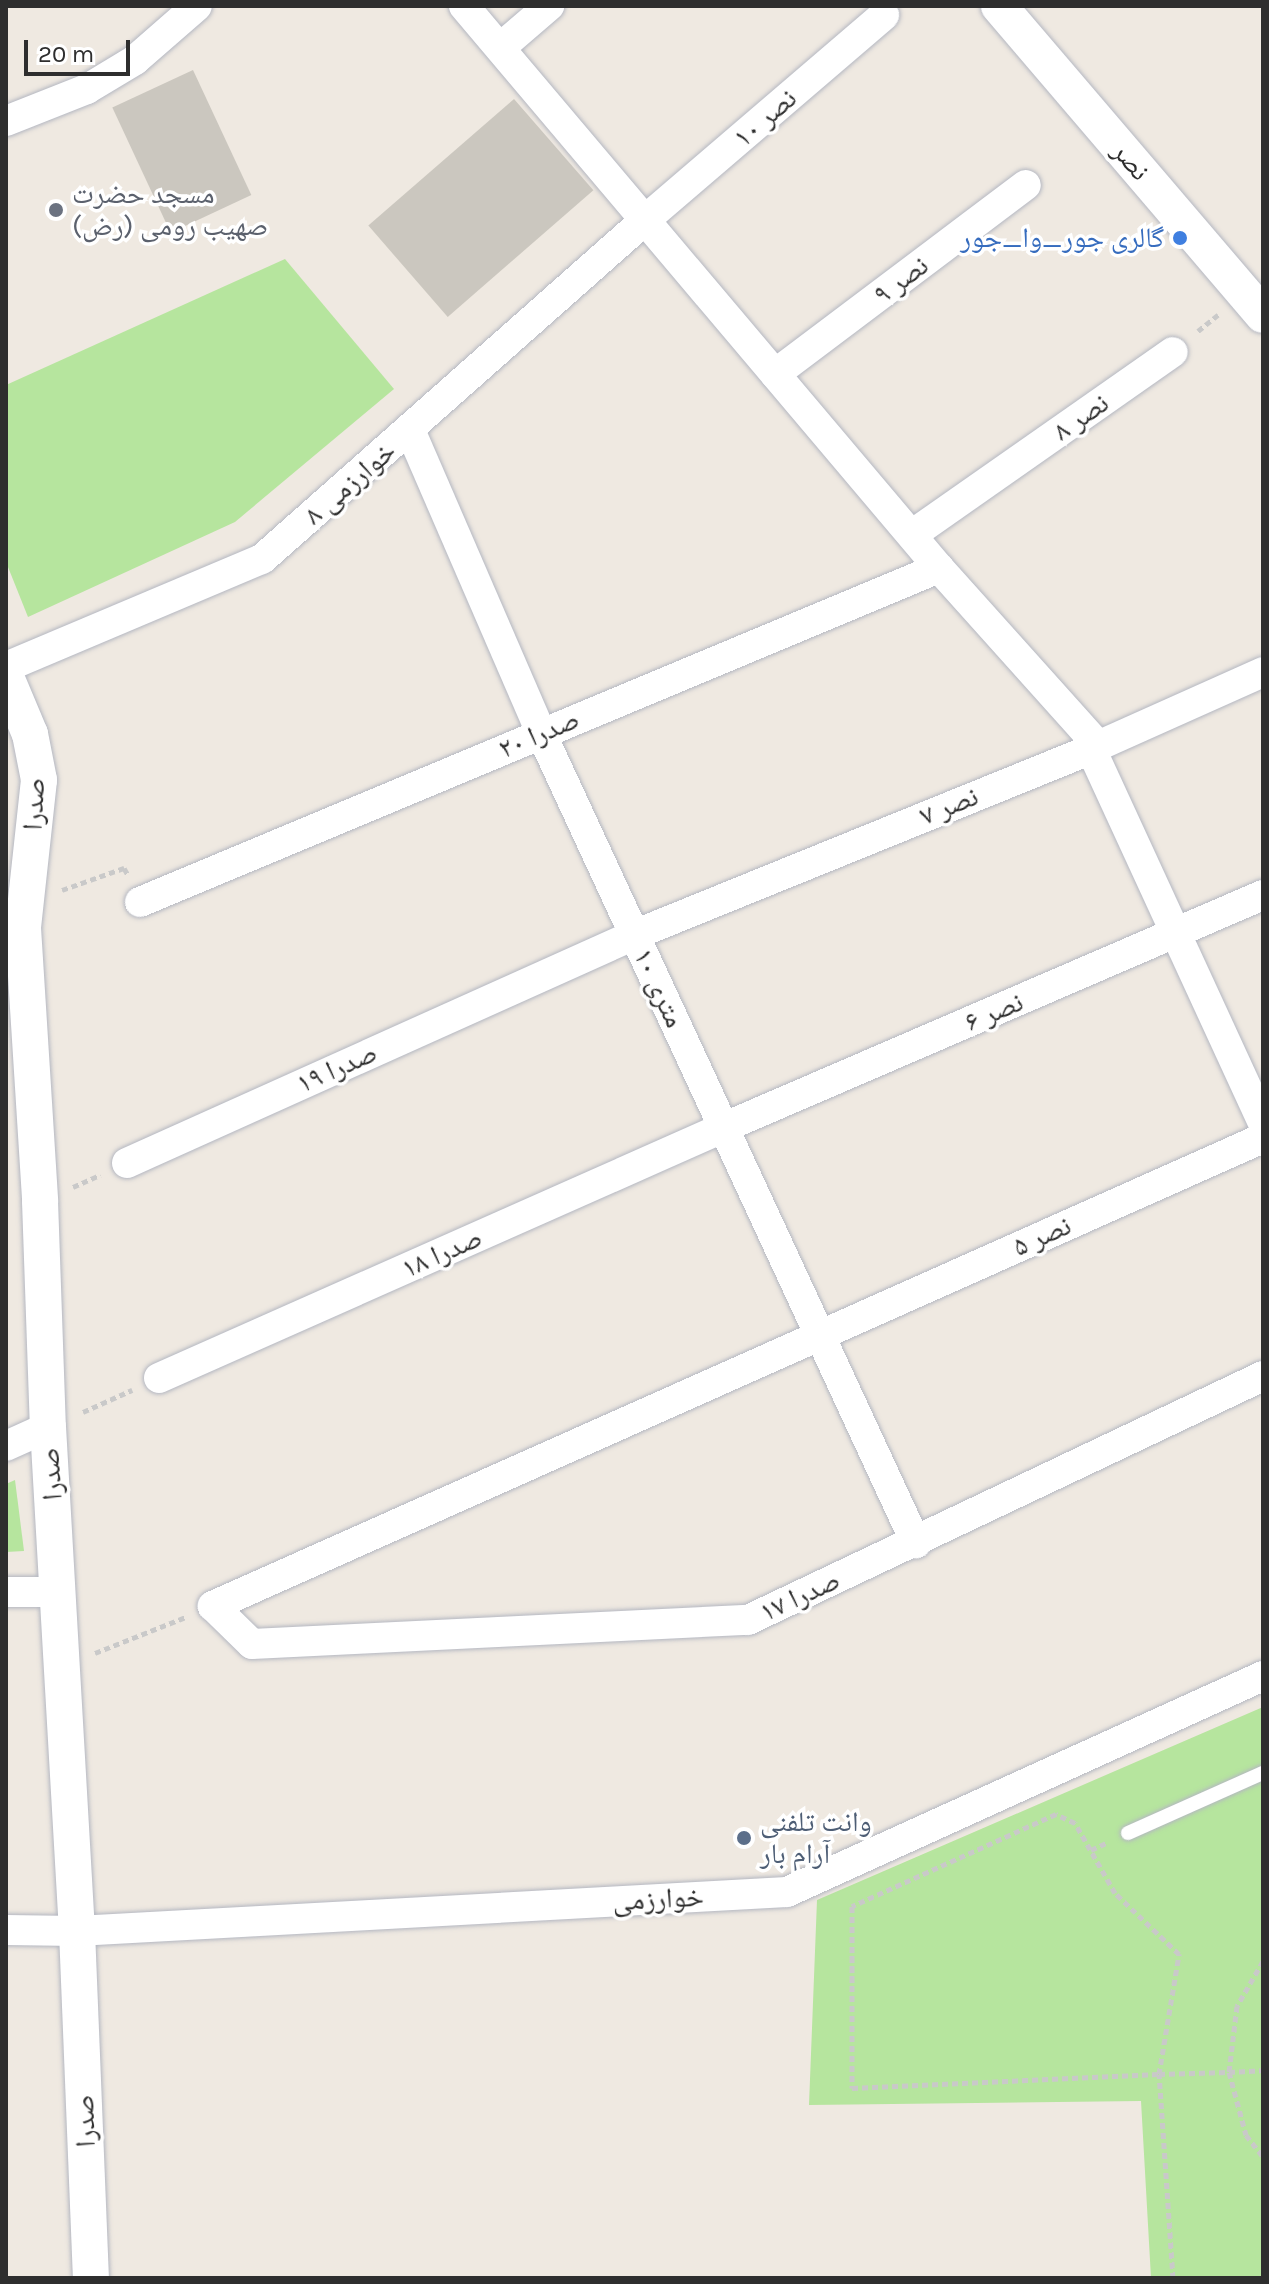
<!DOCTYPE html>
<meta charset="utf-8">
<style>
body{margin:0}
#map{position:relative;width:1269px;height:2284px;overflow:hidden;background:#efe9e1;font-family:Karla,"Noto Naskh Arabic",sans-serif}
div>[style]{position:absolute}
.green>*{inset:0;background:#b6e59e}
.building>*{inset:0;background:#cbc7bf;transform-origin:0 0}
.path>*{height:5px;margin-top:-2.5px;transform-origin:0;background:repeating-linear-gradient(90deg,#c9c9c9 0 6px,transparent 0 10px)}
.roads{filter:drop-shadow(0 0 2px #b4b7c1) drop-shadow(0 0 2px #b4b7c1)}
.service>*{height:14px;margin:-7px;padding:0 7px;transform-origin:7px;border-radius:7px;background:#fff}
.minor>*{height:30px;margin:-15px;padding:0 15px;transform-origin:15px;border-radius:15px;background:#fff}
.tertiary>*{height:36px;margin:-18px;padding:0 18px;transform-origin:18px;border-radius:18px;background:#fff}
.dots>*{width:22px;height:22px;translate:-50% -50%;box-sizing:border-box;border:4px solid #fff;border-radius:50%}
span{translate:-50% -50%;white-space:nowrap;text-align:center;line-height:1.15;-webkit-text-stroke:7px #fff;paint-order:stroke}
.street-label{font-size:28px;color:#2e2e2e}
.worship-label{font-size:28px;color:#5b616d}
.left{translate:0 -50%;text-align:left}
.shop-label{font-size:28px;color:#366cbe}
.right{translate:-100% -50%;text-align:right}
.service-label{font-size:28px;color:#4e5e75}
.frame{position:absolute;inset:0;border:8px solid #2e2e2e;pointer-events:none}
.scale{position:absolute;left:24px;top:40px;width:106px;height:36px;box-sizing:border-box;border:4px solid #2e2e2e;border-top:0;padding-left:10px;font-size:24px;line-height:28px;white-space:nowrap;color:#2e2e2e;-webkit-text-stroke:6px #fff;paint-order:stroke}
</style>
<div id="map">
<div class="green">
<i style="clip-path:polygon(285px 259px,394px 389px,235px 522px,28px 617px,6px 562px,6px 385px)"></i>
<i style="clip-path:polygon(15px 1480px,24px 1551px,6px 1552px,6px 1484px)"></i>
<i style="clip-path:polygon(1263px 1707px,1263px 2278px,1151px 2278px,1141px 2101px,809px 2105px,817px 1900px)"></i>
</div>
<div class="building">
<i style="left:193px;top:70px;width:138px;height:89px;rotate:65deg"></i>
<i style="left:514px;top:99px;width:121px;height:193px;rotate:49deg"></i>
</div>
<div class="path">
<i style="left:1198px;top:331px;width:26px;rotate:-39deg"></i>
<i style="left:62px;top:890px;width:66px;rotate:-19.5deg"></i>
<i style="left:124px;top:868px;width:8px;rotate:60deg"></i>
<i style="left:73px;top:1187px;width:30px;rotate:-24deg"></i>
<i style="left:83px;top:1412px;width:54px;rotate:-24.2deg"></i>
<i style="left:95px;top:1653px;width:98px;rotate:-21.6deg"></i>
<i style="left:1091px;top:1850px;width:19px;rotate:-25deg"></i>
<i style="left:1263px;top:1961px;width:52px;rotate:120deg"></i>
<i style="left:1237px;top:2006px;width:66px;rotate:96.9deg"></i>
<i style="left:1229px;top:2072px;width:65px;rotate:74.9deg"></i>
<i style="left:1246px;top:2135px;width:28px;rotate:52deg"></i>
<i style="left:1173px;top:2278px;width:204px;rotate:-93.9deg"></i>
<i style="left:1159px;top:2074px;width:122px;rotate:-80.5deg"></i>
<i style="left:1179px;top:1954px;width:88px;rotate:-136.4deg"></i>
<i style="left:1115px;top:1893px;width:81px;rotate:-119.7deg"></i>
<i style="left:1075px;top:1823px;width:21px;rotate:-155deg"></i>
<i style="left:1056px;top:1814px;width:224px;rotate:155.7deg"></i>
<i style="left:852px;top:1906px;width:182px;rotate:90deg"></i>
<i style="left:852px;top:2088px;width:307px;rotate:-2.6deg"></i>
<i style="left:1159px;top:2074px;width:70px;rotate:-1.6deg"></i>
<i style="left:1229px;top:2072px;width:34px;rotate:-3deg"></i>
</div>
<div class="roads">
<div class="service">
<i style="left:1128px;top:1833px;width:148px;rotate:-24deg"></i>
</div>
<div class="minor">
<i style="left:464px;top:6px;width:736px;rotate:49.8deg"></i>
<i style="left:939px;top:568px;width:234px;rotate:48.1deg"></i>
<i style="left:1095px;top:742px;width:8px;rotate:120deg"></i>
<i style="left:1091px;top:749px;width:412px;rotate:65.3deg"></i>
<i style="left:500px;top:48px;width:65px;rotate:-40.6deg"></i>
<i style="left:6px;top:121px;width:87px;rotate:-21.6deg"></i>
<i style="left:87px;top:89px;width:56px;rotate:-31.1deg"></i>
<i style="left:135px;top:60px;width:82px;rotate:-41.1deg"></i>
<i style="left:775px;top:374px;width:314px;rotate:-37deg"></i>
<i style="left:410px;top:430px;width:330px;rotate:66.6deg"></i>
<i style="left:541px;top:733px;width:893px;rotate:65.16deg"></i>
<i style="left:913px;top:534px;width:317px;rotate:-35deg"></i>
<i style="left:6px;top:667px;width:278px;rotate:-22.9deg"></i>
<i style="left:262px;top:559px;width:511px;rotate:-41.51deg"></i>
<i style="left:645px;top:220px;width:315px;rotate:-40.6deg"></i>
<i style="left:140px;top:902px;width:866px;rotate:-22.69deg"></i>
<i style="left:1263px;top:1138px;width:1150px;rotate:155.98deg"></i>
<i style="left:213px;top:1606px;width:54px;rotate:44.3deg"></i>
<i style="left:252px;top:1644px;width:497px;rotate:-2.8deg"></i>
<i style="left:748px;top:1620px;width:570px;rotate:-25.35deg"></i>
<i style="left:127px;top:1163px;width:556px;rotate:-24.21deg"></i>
<i style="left:634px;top:935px;width:493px;rotate:-22.1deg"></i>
<i style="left:1091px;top:749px;width:188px;rotate:-24.1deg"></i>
<i style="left:159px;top:1378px;width:619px;rotate:-23.92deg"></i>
<i style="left:725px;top:1127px;width:586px;rotate:-23.33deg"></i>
<i style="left:6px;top:1446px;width:46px;rotate:-24.3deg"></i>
<i style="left:6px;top:1592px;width:53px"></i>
<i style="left:6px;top:1930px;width:71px;rotate:0.8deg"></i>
<i style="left:77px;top:1931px;width:711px;rotate:-3.14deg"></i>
<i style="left:787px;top:1892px;width:523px;rotate:-24.41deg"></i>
</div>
<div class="tertiary">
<i style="left:999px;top:6px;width:406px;rotate:49.5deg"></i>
<i style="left:6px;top:677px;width:62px;rotate:67.2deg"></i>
<i style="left:30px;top:734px;width:47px;rotate:78.9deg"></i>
<i style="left:39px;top:780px;width:149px;rotate:96.2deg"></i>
<i style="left:23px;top:928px;width:274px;rotate:86.4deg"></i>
<i style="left:40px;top:1201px;width:226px;rotate:88deg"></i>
<i style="left:48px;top:1427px;width:505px;rotate:86.71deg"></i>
<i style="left:77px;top:1931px;width:347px;rotate:87.7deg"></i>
</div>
</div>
<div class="dots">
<i style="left:56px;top:210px;background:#6b7280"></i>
<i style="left:1180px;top:238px;background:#3f7fe0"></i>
<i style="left:744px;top:1838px;background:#5c6f8a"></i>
</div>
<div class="street-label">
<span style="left:765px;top:118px;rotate:-41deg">نصر ۱۰</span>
<span style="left:1131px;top:161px;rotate:49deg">نصر</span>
<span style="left:901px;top:280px;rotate:-37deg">نصر ۹</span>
<span style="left:1081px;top:417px;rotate:-35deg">نصر ۸</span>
<span style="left:350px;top:483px;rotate:-41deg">خوارزمی ۸</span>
<span style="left:539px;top:734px;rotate:-23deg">صدرا ۲۰</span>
<span style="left:34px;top:804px;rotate:-87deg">صدرا</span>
<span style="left:949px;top:806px;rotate:-22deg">نصر ۷</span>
<span style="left:659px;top:988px;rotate:65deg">۱۰ متری</span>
<span style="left:994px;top:1012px;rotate:-23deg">نصر ۶</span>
<span style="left:337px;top:1068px;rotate:-24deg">صدرا ۱۹</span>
<span style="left:1042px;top:1236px;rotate:-24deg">نصر ۵</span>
<span style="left:442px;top:1253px;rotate:-24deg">صدرا ۱۸</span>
<span style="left:51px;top:1474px;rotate:-94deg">صدرا</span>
<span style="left:800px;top:1596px;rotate:-25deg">صدرا ۱۷</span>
<span style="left:658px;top:1899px;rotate:-3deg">خوارزمی</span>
<span style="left:85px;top:2121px;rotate:-92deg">صدرا</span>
</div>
<div class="worship-label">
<span class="left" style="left:72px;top:210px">مسجد حضرت<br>صهیب رومی (رض)</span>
</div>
<div class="shop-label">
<span class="right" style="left:1164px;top:238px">گالری جور_وا_جور</span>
</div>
<div class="service-label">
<span class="left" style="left:760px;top:1838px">وانت تلفنی<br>آرام بار</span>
</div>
<div class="frame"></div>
<div class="scale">20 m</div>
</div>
